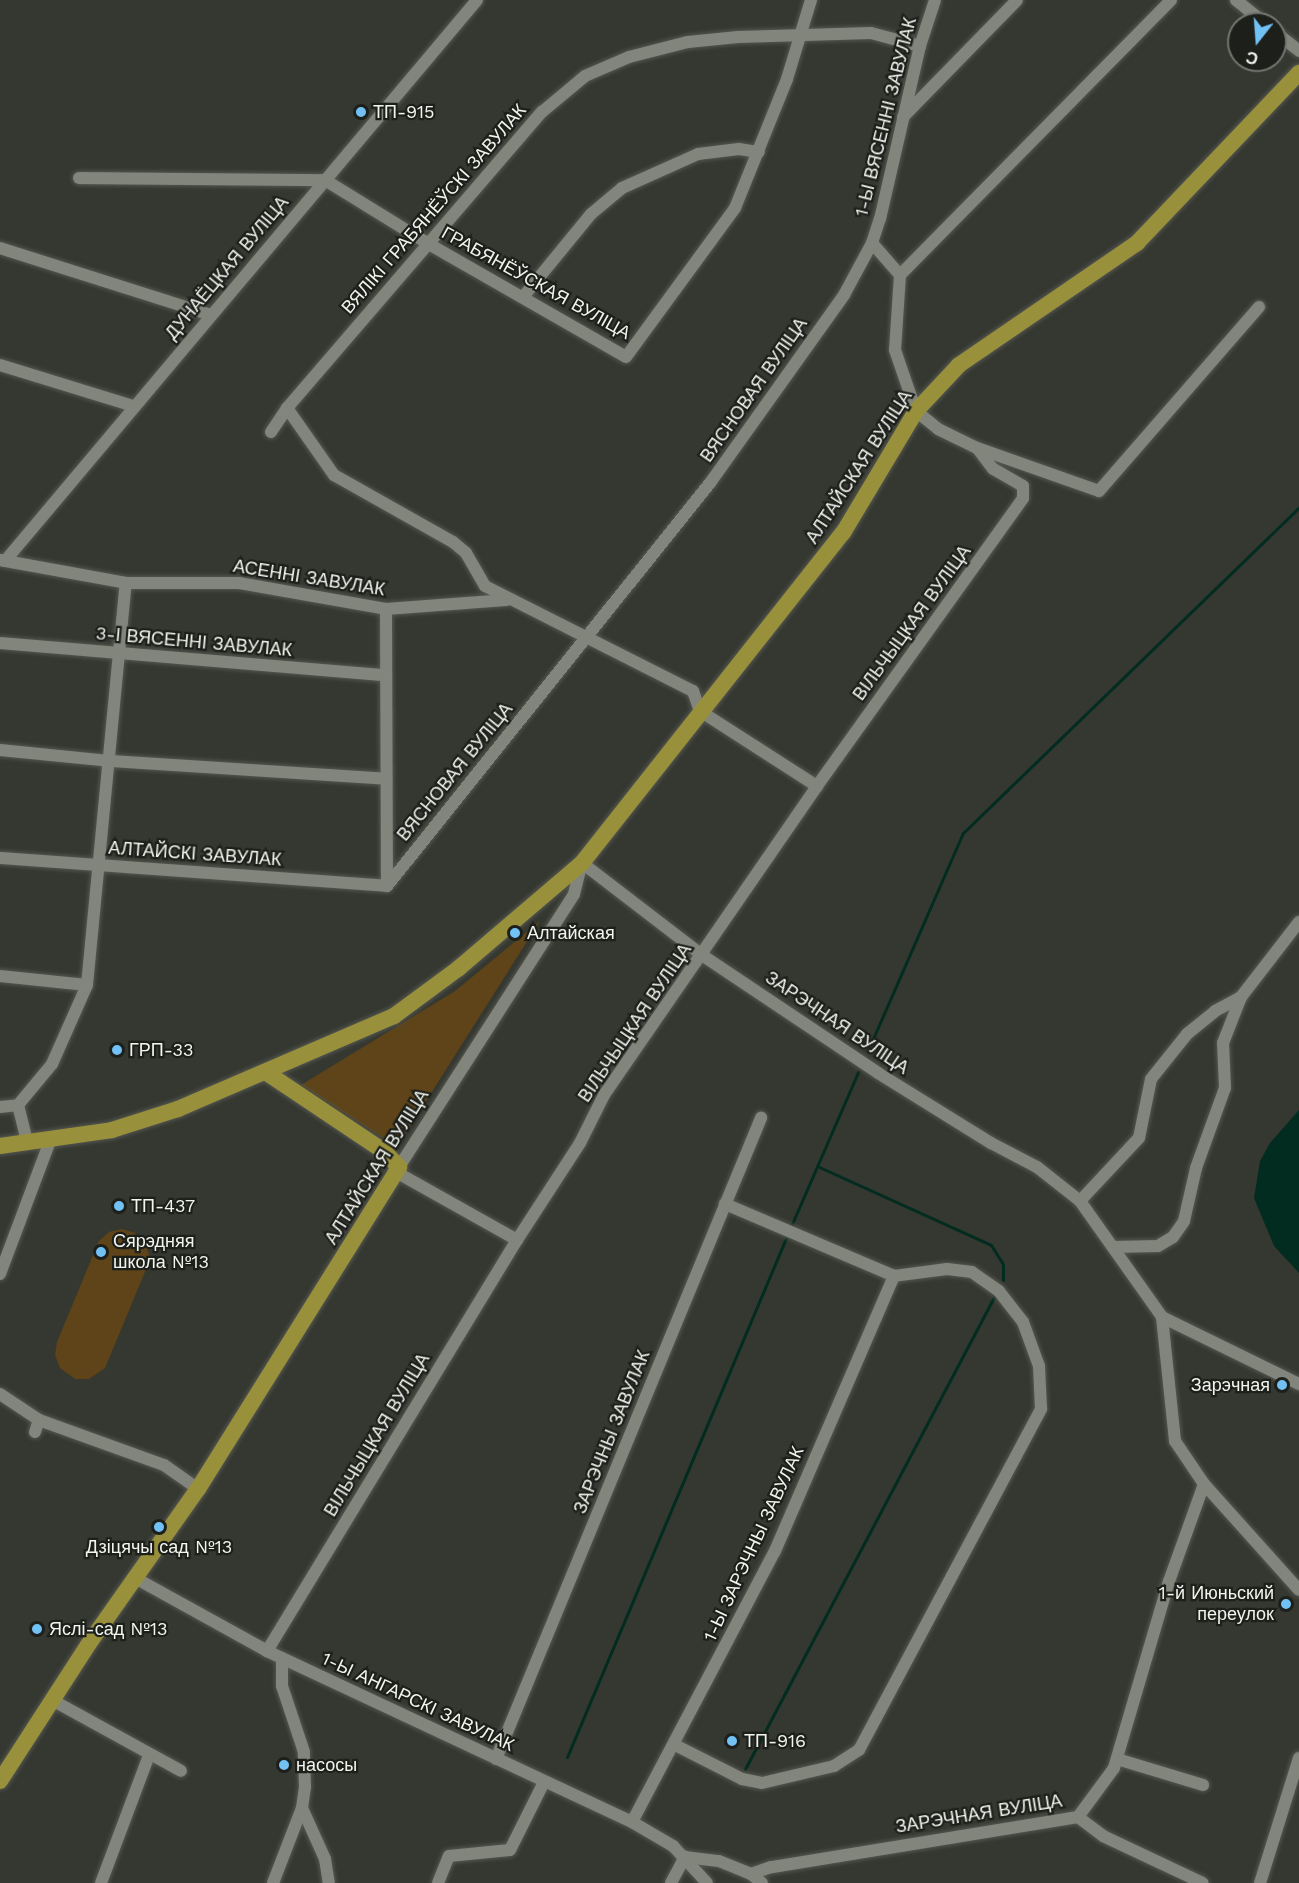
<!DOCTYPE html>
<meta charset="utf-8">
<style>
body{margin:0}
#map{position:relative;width:1299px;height:1883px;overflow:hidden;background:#353830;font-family:"Work Sans",sans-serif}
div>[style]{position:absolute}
.green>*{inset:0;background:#5e4418}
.water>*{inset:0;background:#032c21}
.stream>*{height:3px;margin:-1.5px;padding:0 1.5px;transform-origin:1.5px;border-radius:1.5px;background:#032c21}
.roads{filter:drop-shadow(0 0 2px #545650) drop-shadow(0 0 2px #545650)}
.minor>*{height:12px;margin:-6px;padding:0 6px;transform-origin:6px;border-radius:6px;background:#82857c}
.major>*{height:16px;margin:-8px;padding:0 8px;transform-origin:8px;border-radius:8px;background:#99903b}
.dots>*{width:16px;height:16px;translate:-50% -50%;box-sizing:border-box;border:3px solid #1d1f1b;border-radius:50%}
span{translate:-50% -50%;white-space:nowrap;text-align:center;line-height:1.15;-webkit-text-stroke:4.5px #1d1f1b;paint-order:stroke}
.poi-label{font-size:18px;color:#f2f4ee}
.left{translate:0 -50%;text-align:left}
.right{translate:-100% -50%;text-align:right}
.street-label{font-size:18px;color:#f2f4ee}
.north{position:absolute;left:1227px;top:12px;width:60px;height:60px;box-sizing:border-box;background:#1d1f1b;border:2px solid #72746f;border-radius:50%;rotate:197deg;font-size:16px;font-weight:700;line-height:24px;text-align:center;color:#f2f4ee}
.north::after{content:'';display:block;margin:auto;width:21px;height:27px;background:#72c1f5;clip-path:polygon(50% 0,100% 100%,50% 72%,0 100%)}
</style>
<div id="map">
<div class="green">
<i style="clip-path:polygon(540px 921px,397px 1147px,301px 1085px,455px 991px)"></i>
<i style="clip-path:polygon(122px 1229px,135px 1233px,144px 1242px,149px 1254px,147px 1267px,105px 1368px,89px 1379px,75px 1379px,60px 1368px,55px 1355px,57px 1342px,99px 1241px,109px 1232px)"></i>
</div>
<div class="water">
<i style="clip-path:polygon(1299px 1110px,1299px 1273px,1274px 1246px,1254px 1198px,1260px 1161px,1270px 1143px)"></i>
</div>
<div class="stream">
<i style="left:872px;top:1041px;width:227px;rotate:-66.4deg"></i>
<i style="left:963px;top:833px;width:468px;rotate:-44.1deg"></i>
<i style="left:817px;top:1166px;width:191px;rotate:24.4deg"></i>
<i style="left:991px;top:1245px;width:22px;rotate:58deg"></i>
<i style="left:1003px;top:1264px;width:16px;rotate:90deg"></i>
<i style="left:792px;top:1224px;width:166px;rotate:-66.5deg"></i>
<i style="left:567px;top:1757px;width:563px;rotate:-67.12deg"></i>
<i style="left:745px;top:1769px;width:534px;rotate:-62.19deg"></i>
</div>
<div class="roads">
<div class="minor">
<i style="left:1236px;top:0;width:38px;rotate:39deg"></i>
<i style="left:1275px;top:32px;width:31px;rotate:38deg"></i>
<i style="left:903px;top:117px;width:163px;rotate:-45.7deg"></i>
<i style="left:79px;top:178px;width:246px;rotate:0.5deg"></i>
<i style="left:325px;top:180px;width:120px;rotate:31.7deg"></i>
<i style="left:427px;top:243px;width:229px;rotate:29.8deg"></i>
<i style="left:626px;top:357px;width:185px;rotate:-53.8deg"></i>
<i style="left:735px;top:208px;width:139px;rotate:-68deg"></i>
<i style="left:787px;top:79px;width:83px;rotate:-73.1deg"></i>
<i style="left:872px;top:243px;width:43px;rotate:48.8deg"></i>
<i style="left:900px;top:275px;width:386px;rotate:-45.4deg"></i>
<i style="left:0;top:248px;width:221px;rotate:17.6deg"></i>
<i style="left:900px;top:275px;width:75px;rotate:93.8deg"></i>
<i style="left:895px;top:350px;width:65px;rotate:71deg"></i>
<i style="left:916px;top:411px;width:28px;rotate:39deg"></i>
<i style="left:938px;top:429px;width:43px;rotate:26deg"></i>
<i style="left:977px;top:448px;width:129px;rotate:19.4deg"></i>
<i style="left:1099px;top:491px;width:244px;rotate:-49deg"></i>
<i style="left:523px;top:297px;width:107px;rotate:-50.7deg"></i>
<i style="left:591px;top:214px;width:40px;rotate:-40deg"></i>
<i style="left:622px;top:188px;width:83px;rotate:-24.1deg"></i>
<i style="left:698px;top:154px;width:41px;rotate:-7deg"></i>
<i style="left:739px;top:149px;width:20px;rotate:9deg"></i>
<i style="left:0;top:365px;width:139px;rotate:17.1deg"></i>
<i style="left:287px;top:408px;width:82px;rotate:55deg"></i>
<i style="left:334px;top:475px;width:137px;rotate:29.4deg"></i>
<i style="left:453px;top:542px;width:17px;rotate:40deg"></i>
<i style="left:466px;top:553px;width:38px;rotate:60deg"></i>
<i style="left:485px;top:586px;width:233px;rotate:26.8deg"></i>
<i style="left:693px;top:691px;width:21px;rotate:71deg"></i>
<i style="left:700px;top:711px;width:139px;rotate:32.7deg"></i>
<i style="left:271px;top:432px;width:29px;rotate:-56deg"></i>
<i style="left:287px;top:408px;width:391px;rotate:-49.3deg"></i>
<i style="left:542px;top:112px;width:56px;rotate:-39.9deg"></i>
<i style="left:585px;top:76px;width:48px;rotate:-23.4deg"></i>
<i style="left:629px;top:57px;width:61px;rotate:-14.3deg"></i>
<i style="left:688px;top:42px;width:50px;rotate:-5.7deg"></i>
<i style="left:738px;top:37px;width:133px;rotate:-1.7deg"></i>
<i style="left:871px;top:33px;width:51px;rotate:14.9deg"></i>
<i style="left:0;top:560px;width:128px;rotate:10.3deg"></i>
<i style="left:126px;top:583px;width:113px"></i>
<i style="left:239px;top:583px;width:149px;rotate:10deg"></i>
<i style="left:386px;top:609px;width:121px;rotate:-4.3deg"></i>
<i style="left:5px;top:561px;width:733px;rotate:-49.92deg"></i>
<i style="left:386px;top:609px;width:277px;rotate:89.8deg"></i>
<i style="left:0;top:643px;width:386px;rotate:4.8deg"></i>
<i style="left:0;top:750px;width:112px;rotate:5.7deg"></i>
<i style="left:111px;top:761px;width:276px;rotate:3.7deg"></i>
<i style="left:0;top:858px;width:388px;rotate:4.1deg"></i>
<i style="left:387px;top:886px;width:516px;rotate:-51.29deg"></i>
<i style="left:710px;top:483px;width:231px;rotate:-54.5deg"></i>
<i style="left:844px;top:295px;width:59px;rotate:-61.7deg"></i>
<i style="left:872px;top:243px;width:25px;rotate:-72deg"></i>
<i style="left:880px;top:219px;width:178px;rotate:-77deg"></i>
<i style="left:920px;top:46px;width:48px;rotate:-71.9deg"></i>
<i style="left:0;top:976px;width:87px;rotate:5.9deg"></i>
<i style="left:18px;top:1105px;width:53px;rotate:-50.3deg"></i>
<i style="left:52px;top:1064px;width:86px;rotate:-66.1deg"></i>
<i style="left:87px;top:985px;width:404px;rotate:-84.5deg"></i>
<i style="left:0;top:1107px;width:18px;rotate:-6deg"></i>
<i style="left:18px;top:1105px;width:38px;rotate:76deg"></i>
<i style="left:399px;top:1167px;width:324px;rotate:-57.3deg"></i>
<i style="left:574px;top:894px;width:32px;rotate:-76deg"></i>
<i style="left:582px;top:863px;width:151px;rotate:37.5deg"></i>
<i style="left:702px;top:955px;width:212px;rotate:33.8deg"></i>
<i style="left:878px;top:1073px;width:133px;rotate:31.8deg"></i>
<i style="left:991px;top:1143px;width:52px;rotate:27.6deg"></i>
<i style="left:1037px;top:1167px;width:55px;rotate:38.3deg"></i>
<i style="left:1080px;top:1201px;width:142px;rotate:54.7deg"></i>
<i style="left:1162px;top:1317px;width:125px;rotate:84deg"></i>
<i style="left:1175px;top:1441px;width:52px;rotate:56deg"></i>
<i style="left:1204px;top:1484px;width:103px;rotate:109.8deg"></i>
<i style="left:1169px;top:1581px;width:195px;rotate:106.4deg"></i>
<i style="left:1114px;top:1768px;width:61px;rotate:126.3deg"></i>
<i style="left:1078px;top:1817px;width:311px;rotate:170.7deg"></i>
<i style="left:771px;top:1867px;width:21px;rotate:161deg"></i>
<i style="left:396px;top:1172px;width:139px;rotate:29.3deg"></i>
<i style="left:1080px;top:1201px;width:86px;rotate:-46.9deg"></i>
<i style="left:1139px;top:1138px;width:60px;rotate:-78.5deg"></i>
<i style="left:1151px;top:1079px;width:58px;rotate:-51.3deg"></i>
<i style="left:1187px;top:1034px;width:36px;rotate:-39deg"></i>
<i style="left:1215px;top:1011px;width:30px;rotate:-28deg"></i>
<i style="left:1241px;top:997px;width:95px;rotate:-52.3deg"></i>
<i style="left:1113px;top:1247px;width:45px;rotate:-1.3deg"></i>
<i style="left:1158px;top:1246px;width:17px;rotate:-31deg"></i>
<i style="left:1173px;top:1237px;width:19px;rotate:-55deg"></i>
<i style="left:1184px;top:1221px;width:54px;rotate:-77.2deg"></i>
<i style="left:1196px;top:1168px;width:85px;rotate:-70.1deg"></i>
<i style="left:1225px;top:1088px;width:45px;rotate:-92.5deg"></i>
<i style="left:1223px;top:1043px;width:49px;rotate:-68.6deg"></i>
<i style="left:0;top:1274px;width:142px;rotate:-69.4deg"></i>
<i style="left:1162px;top:1317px;width:153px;rotate:26.1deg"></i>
<i style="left:0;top:1394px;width:47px;rotate:33.7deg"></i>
<i style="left:39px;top:1420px;width:133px;rotate:19.8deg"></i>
<i style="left:164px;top:1465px;width:42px;rotate:35.2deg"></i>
<i style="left:35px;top:1432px;width:13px;rotate:-72deg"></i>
<i style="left:1204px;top:1484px;width:142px;rotate:48.1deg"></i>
<i style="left:135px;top:1578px;width:151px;rotate:28.9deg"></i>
<i style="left:267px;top:1651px;width:403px;rotate:25.1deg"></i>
<i style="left:632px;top:1822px;width:48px;rotate:30.3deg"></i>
<i style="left:673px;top:1846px;width:50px;rotate:47.4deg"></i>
<i style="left:267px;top:1651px;width:481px;rotate:-58.7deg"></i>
<i style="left:517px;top:1240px;width:116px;rotate:-57deg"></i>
<i style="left:580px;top:1143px;width:54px;rotate:-63.4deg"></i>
<i style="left:604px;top:1095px;width:375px;rotate:-55.4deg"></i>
<i style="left:817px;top:786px;width:354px;rotate:-54.4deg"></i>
<i style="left:1023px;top:498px;width:12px;rotate:-90deg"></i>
<i style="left:1023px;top:486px;width:34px;rotate:-150deg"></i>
<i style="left:993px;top:469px;width:26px;rotate:-127deg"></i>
<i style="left:52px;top:1700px;width:147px;rotate:28.8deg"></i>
<i style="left:675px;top:1745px;width:75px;rotate:26.9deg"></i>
<i style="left:742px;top:1779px;width:20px;rotate:11deg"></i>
<i style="left:762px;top:1783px;width:74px;rotate:-13.3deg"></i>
<i style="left:834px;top:1766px;width:30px;rotate:-33deg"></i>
<i style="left:859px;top:1750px;width:387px;rotate:-61.9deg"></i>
<i style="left:1041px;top:1409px;width:43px;rotate:-92.7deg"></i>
<i style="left:1039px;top:1366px;width:47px;rotate:-110deg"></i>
<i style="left:1023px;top:1322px;width:39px;rotate:-128deg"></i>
<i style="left:999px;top:1291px;width:33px;rotate:-145deg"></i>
<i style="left:972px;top:1272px;width:25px;rotate:-173deg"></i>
<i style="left:947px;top:1269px;width:53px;rotate:172.5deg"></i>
<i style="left:894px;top:1276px;width:184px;rotate:-156.9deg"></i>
<i style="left:496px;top:1759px;width:694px;rotate:-67.54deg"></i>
<i style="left:1117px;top:1759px;width:90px;rotate:16.8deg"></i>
<i style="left:302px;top:1808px;width:56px;rotate:65.7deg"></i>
<i style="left:325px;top:1859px;width:24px;rotate:81deg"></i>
<i style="left:1078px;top:1817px;width:31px;rotate:37deg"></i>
<i style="left:1103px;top:1836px;width:110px;rotate:25.2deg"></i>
<i style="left:632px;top:1822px;width:306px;rotate:-62.2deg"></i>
<i style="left:775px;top:1551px;width:300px;rotate:-66.6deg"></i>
<i style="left:101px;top:1883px;width:137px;rotate:-69.4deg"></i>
<i style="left:273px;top:1883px;width:80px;rotate:-68.9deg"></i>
<i style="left:302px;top:1808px;width:21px;rotate:-82deg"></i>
<i style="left:305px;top:1787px;width:35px;rotate:-92deg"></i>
<i style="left:304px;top:1752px;width:70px;rotate:-108.4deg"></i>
<i style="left:282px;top:1686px;width:28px;rotate:-90deg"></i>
<i style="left:438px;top:1883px;width:29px;rotate:-68deg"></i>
<i style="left:449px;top:1856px;width:61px;rotate:-5.6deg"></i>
<i style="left:510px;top:1850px;width:76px;rotate:-63.4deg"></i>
<i style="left:671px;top:1883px;width:30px;rotate:-62deg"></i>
<i style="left:685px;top:1857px;width:34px;rotate:7deg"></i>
<i style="left:719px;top:1861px;width:35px;rotate:22deg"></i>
<i style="left:751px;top:1874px;width:14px;rotate:39deg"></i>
<i style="left:1260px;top:1883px;width:131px;rotate:-72.7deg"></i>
</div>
<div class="major">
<i style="left:0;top:1146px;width:113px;rotate:-8.1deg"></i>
<i style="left:112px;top:1130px;width:69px;rotate:-17.7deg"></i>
<i style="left:178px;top:1109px;width:235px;rotate:-23.3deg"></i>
<i style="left:394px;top:1016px;width:81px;rotate:-36.4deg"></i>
<i style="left:459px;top:968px;width:162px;rotate:-40.5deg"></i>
<i style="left:582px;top:863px;width:421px;rotate:-51.7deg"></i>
<i style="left:843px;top:533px;width:142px;rotate:-59.1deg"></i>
<i style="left:916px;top:411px;width:63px;rotate:-46.9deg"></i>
<i style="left:959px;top:365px;width:216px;rotate:-34.4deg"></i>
<i style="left:1137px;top:243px;width:235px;rotate:-46.4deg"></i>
<i style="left:0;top:1781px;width:169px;rotate:-57.1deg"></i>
<i style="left:92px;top:1639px;width:184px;rotate:-54.8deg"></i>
<i style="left:198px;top:1489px;width:380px;rotate:-58deg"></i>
<i style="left:399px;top:1167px;width:21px;rotate:-133deg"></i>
<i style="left:385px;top:1152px;width:142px;rotate:-146.2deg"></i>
</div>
</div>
<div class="dots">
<i style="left:361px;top:112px;background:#72c1f5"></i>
<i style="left:515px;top:933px;background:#72c1f5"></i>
<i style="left:117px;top:1050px;background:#72c1f5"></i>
<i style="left:119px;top:1206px;background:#72c1f5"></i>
<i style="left:101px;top:1252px;background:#72c1f5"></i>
<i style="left:1282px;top:1385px;background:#72c1f5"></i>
<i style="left:159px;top:1527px;background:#72c1f5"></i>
<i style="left:1286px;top:1604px;background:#72c1f5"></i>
<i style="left:37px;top:1629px;background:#72c1f5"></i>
<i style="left:732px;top:1741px;background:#72c1f5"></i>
<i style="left:284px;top:1765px;background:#72c1f5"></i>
</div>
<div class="poi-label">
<span class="left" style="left:373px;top:112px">ТП-915</span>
<span class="left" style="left:527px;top:933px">Алтайская</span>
<span class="left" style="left:129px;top:1050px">ГРП-33</span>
<span class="left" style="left:131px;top:1206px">ТП-437</span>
<span class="left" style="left:113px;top:1252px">Сярэдняя<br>школа №13</span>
<span class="right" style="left:1270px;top:1385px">Зарэчная</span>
<span style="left:159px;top:1547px">Дзіцячы сад №13</span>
<span class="right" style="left:1274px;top:1604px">1-й Июньский<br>переулок</span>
<span class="left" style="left:49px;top:1629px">Яслі-сад №13</span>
<span class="left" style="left:744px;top:1741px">ТП-916</span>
<span class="left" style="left:296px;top:1765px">насосы</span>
</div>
<div class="street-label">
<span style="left:886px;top:117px;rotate:-76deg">1-Ы ВЯСЕННІ ЗАВУЛАК</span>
<span style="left:434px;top:209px;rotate:-49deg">ВЯЛІКІ ГРАБЯНЁЎСКІ ЗАВУЛАК</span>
<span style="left:227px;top:268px;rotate:-50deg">ДУНАЁЦКАЯ ВУЛІЦА</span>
<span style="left:536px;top:283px;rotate:29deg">ГРАБЯНЁЎСКАЯ ВУЛІЦА</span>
<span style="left:754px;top:390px;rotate:-55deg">ВЯСНОВАЯ ВУЛІЦА</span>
<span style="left:859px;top:467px;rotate:-57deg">АЛТАЙСКАЯ ВУЛІЦА</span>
<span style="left:309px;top:578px;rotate:9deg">АСЕННІ ЗАВУЛАК</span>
<span style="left:912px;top:623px;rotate:-54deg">ВІЛЬЧЫЦКАЯ ВУЛІЦА</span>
<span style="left:194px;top:642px;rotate:5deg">3-І ВЯСЕННІ ЗАВУЛАК</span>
<span style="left:455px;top:772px;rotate:-51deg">ВЯСНОВАЯ ВУЛІЦА</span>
<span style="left:195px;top:854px;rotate:4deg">АЛТАЙСКІ ЗАВУЛАК</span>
<span style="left:635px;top:1023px;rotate:-56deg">ВІЛЬЧЫЦКАЯ ВУЛІЦА</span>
<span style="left:837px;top:1023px;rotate:34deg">ЗАРЭЧНАЯ ВУЛІЦА</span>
<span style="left:377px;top:1167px;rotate:-58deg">АЛТАЙСКАЯ ВУЛІЦА</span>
<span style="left:612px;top:1432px;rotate:-68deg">ЗАРЭЧНЫ ЗАВУЛАК</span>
<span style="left:377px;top:1435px;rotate:-59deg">ВІЛЬЧЫЦКАЯ ВУЛІЦА</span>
<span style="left:754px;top:1544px;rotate:-65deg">1-Ы ЗАРЭЧНЫ ЗАВУЛАК</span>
<span style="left:418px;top:1702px;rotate:25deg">1-Ы АНГАРСКІ ЗАВУЛАК</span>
<span style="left:979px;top:1814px;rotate:-9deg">ЗАРЭЧНАЯ ВУЛІЦА</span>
</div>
<div class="north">С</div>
</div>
